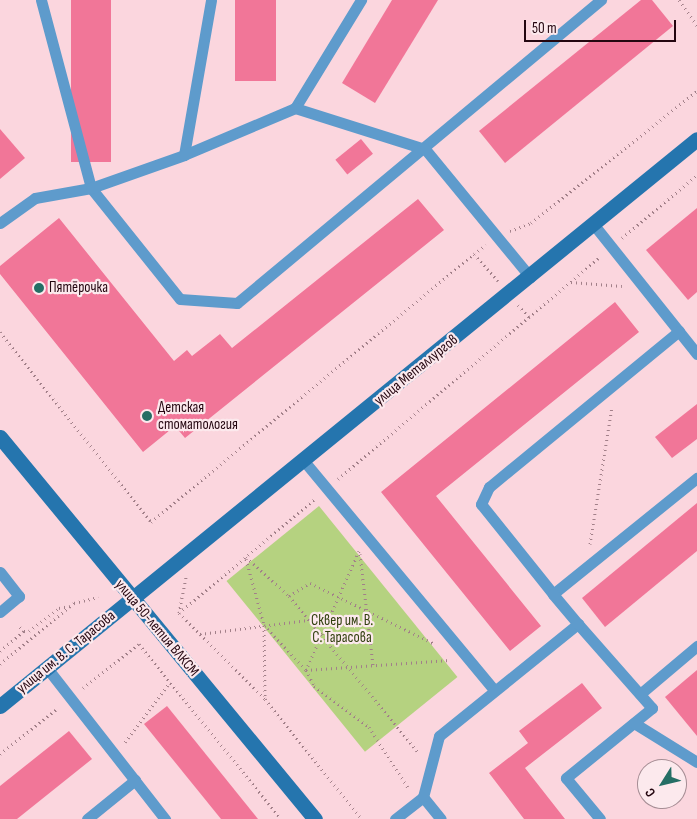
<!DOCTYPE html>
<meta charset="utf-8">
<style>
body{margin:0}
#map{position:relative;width:697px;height:819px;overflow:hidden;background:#fbd6de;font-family:"Sofia Sans Condensed",sans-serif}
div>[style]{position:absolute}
.green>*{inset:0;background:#b5d280;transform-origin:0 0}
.building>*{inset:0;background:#f17698;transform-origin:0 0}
.path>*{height:3px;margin-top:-1.5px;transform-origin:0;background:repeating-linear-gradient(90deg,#a28089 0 1px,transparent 0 5px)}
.lane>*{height:11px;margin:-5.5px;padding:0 5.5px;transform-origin:5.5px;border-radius:5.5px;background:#5e9bcc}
.secondary>*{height:15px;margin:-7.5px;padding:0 7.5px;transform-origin:7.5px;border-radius:7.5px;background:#2575ae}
.dots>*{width:14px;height:14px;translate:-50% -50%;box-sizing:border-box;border:2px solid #fce9ed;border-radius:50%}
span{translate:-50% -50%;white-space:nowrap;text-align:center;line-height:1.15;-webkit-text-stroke:4.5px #fce9ed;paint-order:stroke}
.poi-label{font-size:15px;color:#240610}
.left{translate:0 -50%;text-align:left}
.street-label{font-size:15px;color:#240610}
.park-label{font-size:15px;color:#303f0e}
.north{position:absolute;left:637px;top:759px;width:50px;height:50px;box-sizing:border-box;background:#fce9ed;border:1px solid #a68e95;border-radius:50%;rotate:234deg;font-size:14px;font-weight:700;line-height:20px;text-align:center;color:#240610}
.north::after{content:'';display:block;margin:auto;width:18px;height:22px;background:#256e65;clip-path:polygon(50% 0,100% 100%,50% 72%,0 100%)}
.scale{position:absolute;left:524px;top:20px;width:152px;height:22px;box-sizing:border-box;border:2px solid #240610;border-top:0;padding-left:6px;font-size:15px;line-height:18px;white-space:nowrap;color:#240610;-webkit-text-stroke:4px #fce9ed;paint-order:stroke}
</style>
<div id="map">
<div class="green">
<i style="left:319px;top:506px;width:220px;height:119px;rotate:51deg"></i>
</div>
<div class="building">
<i style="left:71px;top:0;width:40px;height:162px"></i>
<i style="left:235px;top:0;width:41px;height:81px"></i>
<i style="clip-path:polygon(392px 0,438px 0,375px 103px,342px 83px)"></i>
<i style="clip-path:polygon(641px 0,652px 0,673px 26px,505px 163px,479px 131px)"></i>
<i style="clip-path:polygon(0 129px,25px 158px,0 179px)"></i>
<i style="left:361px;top:139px;width:19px;height:33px;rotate:51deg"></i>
<i style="clip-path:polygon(418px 199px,444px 230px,185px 438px,175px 426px,143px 452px,0 274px,0 266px,59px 218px,174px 361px,187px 350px,192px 356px,220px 334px,232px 348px)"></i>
<i style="clip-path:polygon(697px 208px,697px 292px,688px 300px,646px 250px)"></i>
<i style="clip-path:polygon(615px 302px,639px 332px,436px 496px,541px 626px,510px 651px,381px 492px)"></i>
<i style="clip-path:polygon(697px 404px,697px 439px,672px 458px,655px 437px)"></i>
<i style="clip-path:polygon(697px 503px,697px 551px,605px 627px,582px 598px)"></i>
<i style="clip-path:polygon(697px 670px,697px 736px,665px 697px)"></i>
<i style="clip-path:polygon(582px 683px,602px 708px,525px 768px,565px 819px,524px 819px,489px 773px,528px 743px,519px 731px)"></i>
<i style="clip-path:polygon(167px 706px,258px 819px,221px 819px,144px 724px)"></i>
<i style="clip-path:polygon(69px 731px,92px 759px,17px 819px,0 819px,0 786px)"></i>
</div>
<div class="path">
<i style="left:679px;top:0;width:32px;rotate:55deg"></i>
<i style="left:510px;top:231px;width:22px;rotate:-21deg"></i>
<i style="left:531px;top:223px;width:212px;rotate:-38.5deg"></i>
<i style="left:622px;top:238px;width:98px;rotate:-40deg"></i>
<i style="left:474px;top:254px;width:15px;rotate:-37deg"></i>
<i style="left:571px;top:282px;width:51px;rotate:4.5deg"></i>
<i style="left:518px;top:305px;width:16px;rotate:47deg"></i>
<i style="left:0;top:332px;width:243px;rotate:51.5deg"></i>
<i style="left:151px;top:522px;width:420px;rotate:-39.7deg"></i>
<i style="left:474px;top:254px;width:36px;rotate:48deg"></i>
<i style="left:338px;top:479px;width:343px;rotate:-40.3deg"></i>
<i style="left:590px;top:544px;width:139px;rotate:-80.9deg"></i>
<i style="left:359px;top:551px;width:130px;rotate:114deg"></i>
<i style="left:306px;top:670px;width:144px;rotate:-4deg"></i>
<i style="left:360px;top:554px;width:112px;rotate:83.3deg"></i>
<i style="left:246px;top:557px;width:58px;rotate:42.2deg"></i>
<i style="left:289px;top:596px;width:204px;rotate:50.4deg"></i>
<i style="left:246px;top:559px;width:68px;rotate:74.7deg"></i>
<i style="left:264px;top:625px;width:73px;rotate:89.2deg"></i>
<i style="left:289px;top:596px;width:25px;rotate:-32deg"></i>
<i style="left:310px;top:583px;width:137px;rotate:26deg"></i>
<i style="left:179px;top:613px;width:179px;rotate:-40deg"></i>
<i style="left:179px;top:613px;width:122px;rotate:45deg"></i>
<i style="left:265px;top:699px;width:154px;rotate:51.1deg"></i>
<i style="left:179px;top:613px;width:37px;rotate:-79deg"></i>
<i style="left:264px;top:625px;width:62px;rotate:47deg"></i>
<i style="left:306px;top:670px;width:18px;rotate:63deg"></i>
<i style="left:314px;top:686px;width:69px;rotate:36.7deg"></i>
<i style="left:369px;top:727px;width:74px;rotate:57.2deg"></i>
<i style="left:24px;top:631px;width:5px"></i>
<i style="left:29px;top:631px;width:38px;rotate:-37deg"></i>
<i style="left:59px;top:608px;width:11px;rotate:-10deg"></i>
<i style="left:200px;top:634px;width:109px;rotate:-7.4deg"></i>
<i style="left:0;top:651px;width:31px;rotate:-40deg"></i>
<i style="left:24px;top:631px;width:8px;rotate:-135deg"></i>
<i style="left:0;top:664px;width:96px;rotate:-39.5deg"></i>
<i style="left:74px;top:603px;width:25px;rotate:-14deg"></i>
<i style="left:83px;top:688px;width:71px;rotate:-38.2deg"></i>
<i style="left:139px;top:644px;width:225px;rotate:50.9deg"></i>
<i style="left:125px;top:742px;width:75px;rotate:-53.1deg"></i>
<i style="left:0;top:754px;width:74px;rotate:-38.4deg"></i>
</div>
<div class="lane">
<i style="left:41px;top:0;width:195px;rotate:75.1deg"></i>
<i style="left:91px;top:188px;width:142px;rotate:51.3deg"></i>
<i style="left:180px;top:299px;width:57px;rotate:4deg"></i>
<i style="left:237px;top:303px;width:474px;rotate:-39.8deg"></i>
<i style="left:295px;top:108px;width:127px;rotate:-58.6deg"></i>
<i style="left:184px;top:155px;width:157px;rotate:-80.1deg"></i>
<i style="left:0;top:223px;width:43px;rotate:-35.5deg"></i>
<i style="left:35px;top:198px;width:57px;rotate:-10.1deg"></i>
<i style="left:91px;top:188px;width:99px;rotate:-19.5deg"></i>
<i style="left:184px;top:155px;width:121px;rotate:-22.9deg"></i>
<i style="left:295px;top:108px;width:136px;rotate:17.5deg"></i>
<i style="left:425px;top:149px;width:166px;rotate:50.6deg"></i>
<i style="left:594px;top:225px;width:165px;rotate:51.4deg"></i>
<i style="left:679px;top:331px;width:246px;rotate:140.6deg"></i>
<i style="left:489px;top:487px;width:19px;rotate:115deg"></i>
<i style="left:481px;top:504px;width:115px;rotate:51.3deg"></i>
<i style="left:553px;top:594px;width:185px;rotate:-38.9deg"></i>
<i style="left:304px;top:461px;width:298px;rotate:50.3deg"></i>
<i style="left:0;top:572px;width:31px;rotate:52deg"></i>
<i style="left:19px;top:596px;width:25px;rotate:140deg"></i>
<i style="left:578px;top:624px;width:112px;rotate:48.6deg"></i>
<i style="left:652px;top:708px;width:111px;rotate:140.9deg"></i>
<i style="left:566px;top:778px;width:53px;rotate:50.3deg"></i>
<i style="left:47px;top:668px;width:192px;rotate:52deg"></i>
<i style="left:640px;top:694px;width:75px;rotate:-40.1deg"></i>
<i style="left:634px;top:723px;width:74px;rotate:31.8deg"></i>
<i style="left:423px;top:797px;width:28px;rotate:51deg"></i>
<i style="left:87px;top:819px;width:62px;rotate:-39.1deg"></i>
<i style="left:395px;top:819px;width:36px;rotate:-38deg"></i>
<i style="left:423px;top:797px;width:63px;rotate:-75.3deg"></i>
<i style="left:439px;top:736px;width:179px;rotate:-38.9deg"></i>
<i style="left:578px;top:624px;width:39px;rotate:-130deg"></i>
</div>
<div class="secondary">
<i style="left:0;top:437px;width:495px;rotate:50.5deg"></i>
<i style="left:0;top:706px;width:898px;rotate:-39.13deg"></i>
</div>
<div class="dots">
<i style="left:39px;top:288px;background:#256e65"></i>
<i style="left:147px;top:416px;background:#256e65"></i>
</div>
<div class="poi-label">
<span class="left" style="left:49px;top:288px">Пятёрочка</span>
<span class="left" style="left:158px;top:416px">Детская<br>стоматология</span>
</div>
<div class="street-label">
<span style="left:416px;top:370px;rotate:-39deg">улица Металлургов</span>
<span style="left:157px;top:628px;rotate:50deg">улица 50-летия ВЛКСМ</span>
<span style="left:66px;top:652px;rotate:-39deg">улица им. В. С. Тарасова</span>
</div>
<div class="park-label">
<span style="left:342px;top:629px">Сквер им. В.<br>С. Тарасова</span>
</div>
<div class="north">С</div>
<div class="scale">50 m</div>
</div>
